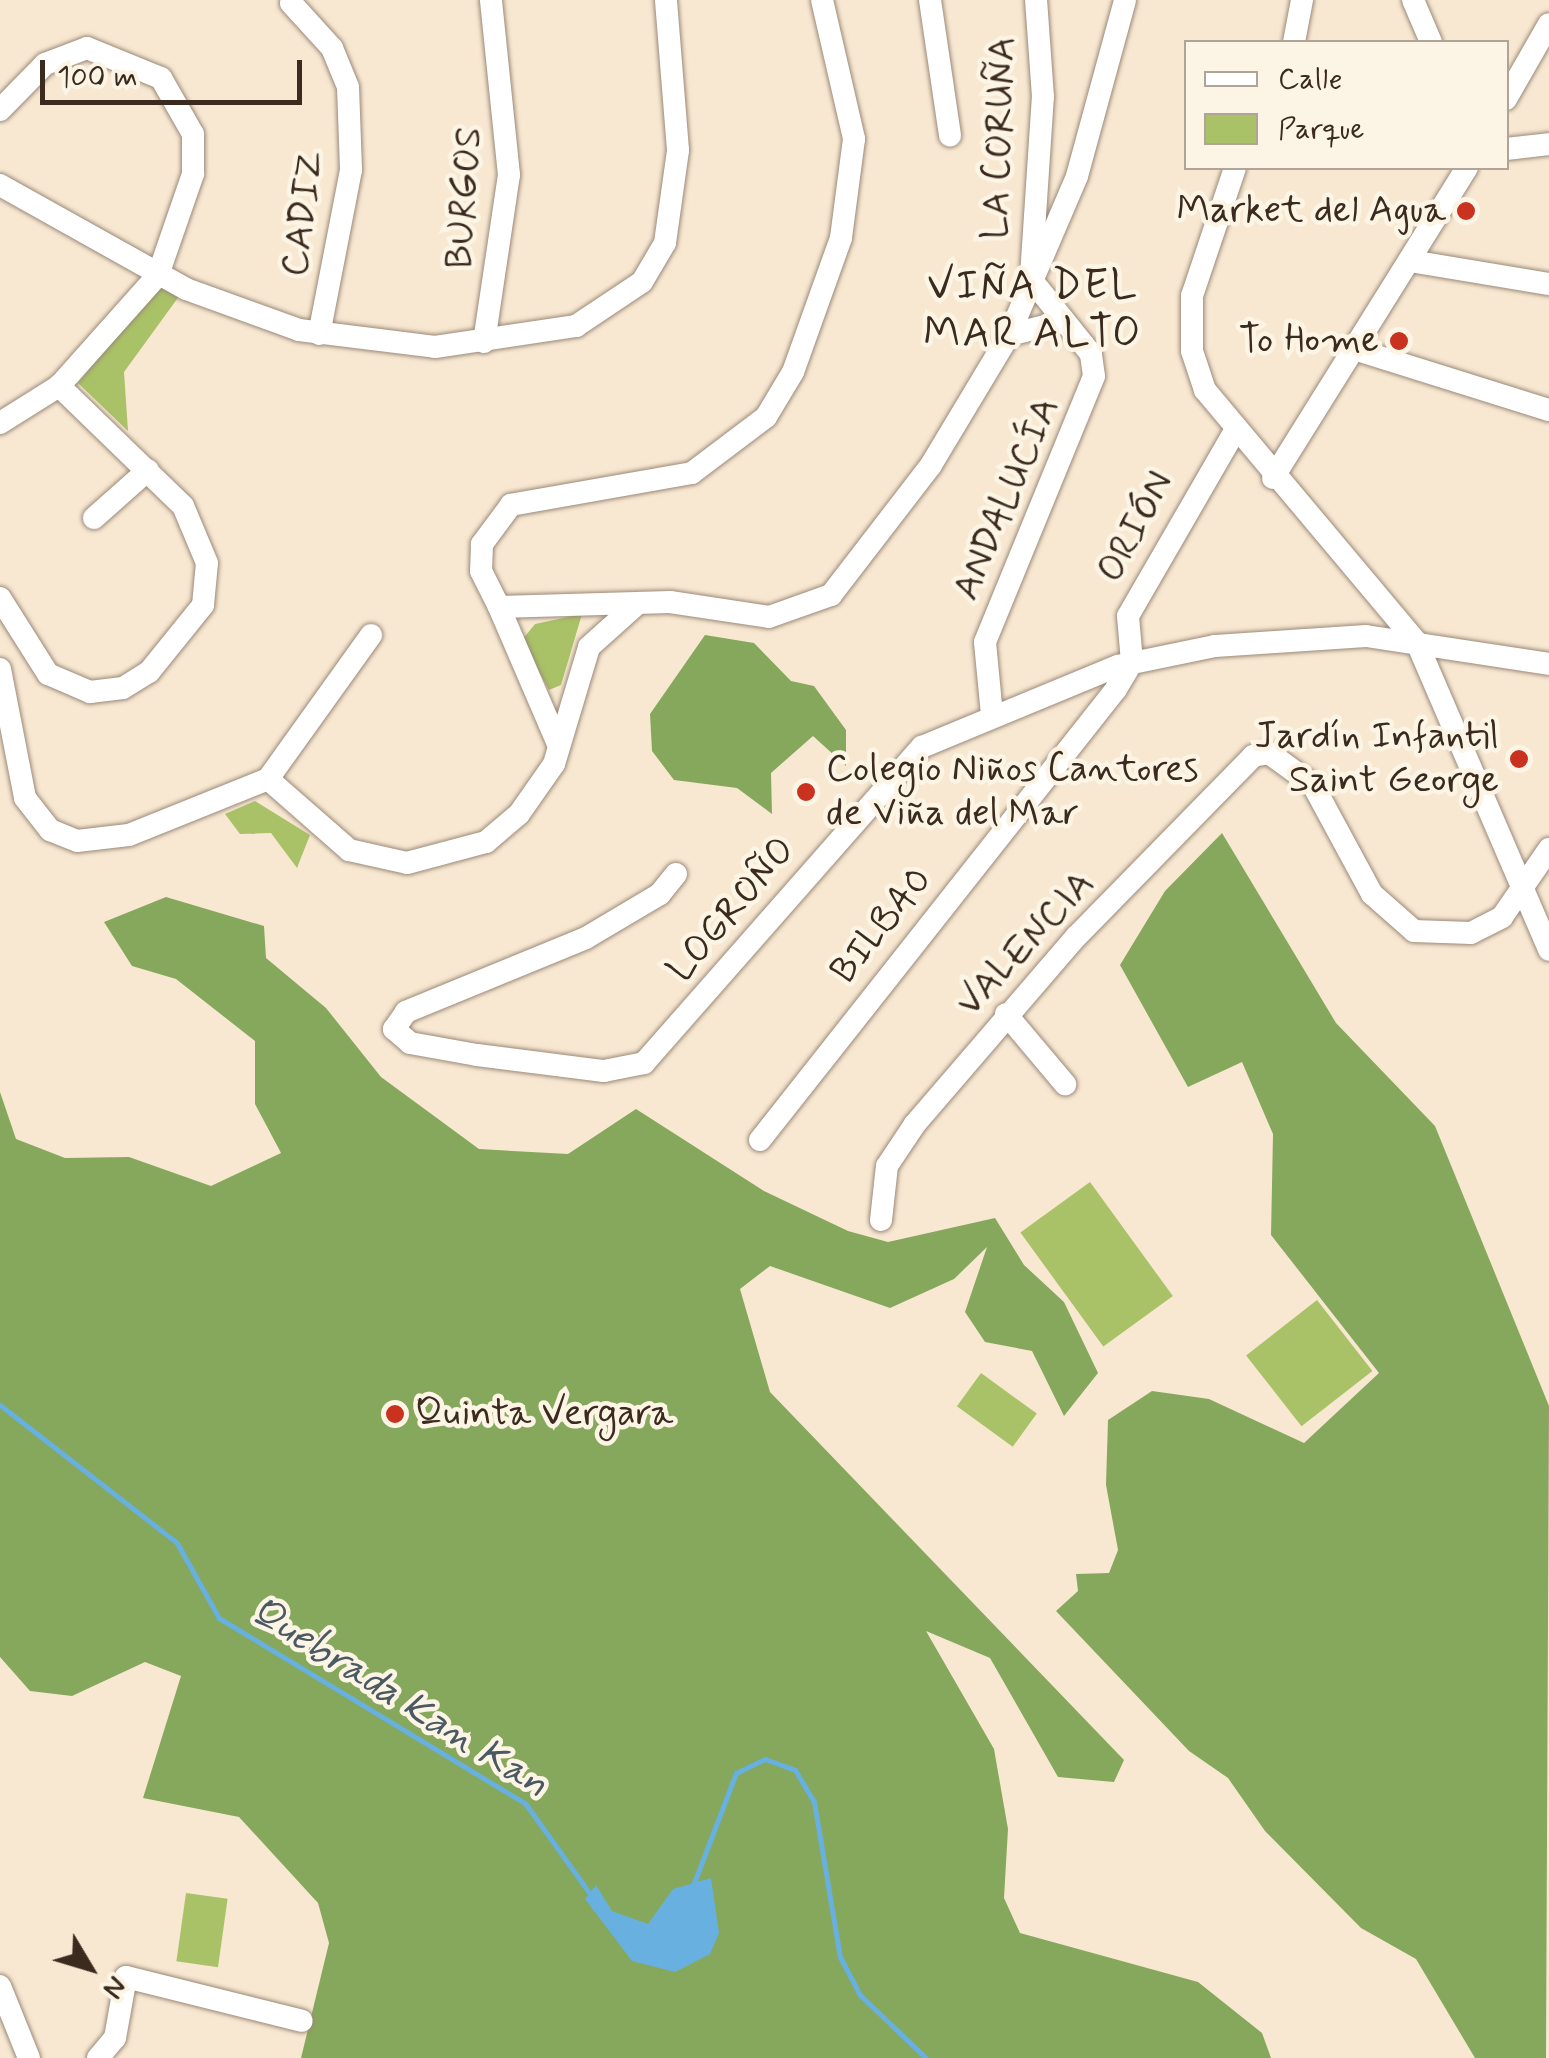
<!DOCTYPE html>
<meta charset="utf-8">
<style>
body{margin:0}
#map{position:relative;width:1549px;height:2058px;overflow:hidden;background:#f8e8d2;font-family:Mynerve,sans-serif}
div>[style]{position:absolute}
.green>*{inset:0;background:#a9c267;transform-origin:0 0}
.forest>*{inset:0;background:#86a85c}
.water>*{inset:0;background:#67b0df}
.stream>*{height:5px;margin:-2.5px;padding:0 2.5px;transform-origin:2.5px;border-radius:2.5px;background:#67b0df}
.roads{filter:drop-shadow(0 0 2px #9a8978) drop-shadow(0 0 2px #9a8978)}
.minor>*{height:22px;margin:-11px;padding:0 11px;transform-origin:11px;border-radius:11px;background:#fff}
.dots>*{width:28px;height:28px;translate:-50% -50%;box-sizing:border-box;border:5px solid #fcf5e5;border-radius:50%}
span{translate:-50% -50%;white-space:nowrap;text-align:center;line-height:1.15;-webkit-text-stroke:9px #fcf5e5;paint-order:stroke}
.street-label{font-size:38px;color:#3b2a1e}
.poi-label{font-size:38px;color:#3b2a1e}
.right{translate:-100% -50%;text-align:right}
.left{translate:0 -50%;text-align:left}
.water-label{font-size:40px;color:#4a5962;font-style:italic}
.quarter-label{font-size:42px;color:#3b2a1e;letter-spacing:2.5px}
.legend{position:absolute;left:1184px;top:40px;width:325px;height:130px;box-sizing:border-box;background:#fcf5e5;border:2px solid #afa495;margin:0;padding:12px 18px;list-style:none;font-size:30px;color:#3b2a1e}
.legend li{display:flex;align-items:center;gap:20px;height:50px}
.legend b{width:50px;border:2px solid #afa495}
.north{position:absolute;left:40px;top:1918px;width:100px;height:100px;-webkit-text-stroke:8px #fcf5e5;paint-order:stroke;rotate:128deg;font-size:28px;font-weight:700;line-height:40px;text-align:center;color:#3b2a1e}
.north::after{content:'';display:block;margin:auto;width:35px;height:45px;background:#3b2a1e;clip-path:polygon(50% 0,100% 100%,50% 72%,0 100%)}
.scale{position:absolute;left:40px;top:60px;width:262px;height:45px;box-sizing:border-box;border:5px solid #3b2a1e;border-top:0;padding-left:12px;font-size:30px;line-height:35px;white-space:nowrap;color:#3b2a1e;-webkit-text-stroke:8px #fcf5e5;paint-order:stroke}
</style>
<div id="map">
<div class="green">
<i style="clip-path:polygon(159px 283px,180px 295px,124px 372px,128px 431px,78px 383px)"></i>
<i style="clip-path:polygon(582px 614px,561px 685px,549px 690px,522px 640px,535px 624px)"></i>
<i style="clip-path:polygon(255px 801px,310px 835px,297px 868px,271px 833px,240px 834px,225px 814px)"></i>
<i style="left:1090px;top:1182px;width:141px;height:86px;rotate:54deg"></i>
<i style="left:1317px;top:1300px;width:90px;height:90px;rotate:52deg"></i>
<i style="left:981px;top:1373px;width:69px;height:41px;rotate:36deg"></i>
<i style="left:186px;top:1893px;width:42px;height:69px;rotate:8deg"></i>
</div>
<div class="forest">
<i style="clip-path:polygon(705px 635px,754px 643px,791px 681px,814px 686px,846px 730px,846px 766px,813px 736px,771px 773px,772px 814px,737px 788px,674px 780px,652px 751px,650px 714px)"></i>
<i style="clip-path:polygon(1222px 833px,1336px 1023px,1435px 1126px,1549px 1406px,1546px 2058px,1475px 2058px,1416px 1959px,1361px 1928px,1265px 1831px,1228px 1778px,1189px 1751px,1056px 1611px,1078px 1591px,1076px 1574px,1109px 1573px,1118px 1550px,1106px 1485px,1108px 1420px,1152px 1391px,1209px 1399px,1304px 1443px,1379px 1373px,1271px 1235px,1273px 1134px,1242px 1062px,1188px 1087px,1120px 965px,1165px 891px)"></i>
<i style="clip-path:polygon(166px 897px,264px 926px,266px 958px,326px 1008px,381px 1077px,479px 1149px,568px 1154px,636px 1109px,764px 1191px,848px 1231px,888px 1242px,995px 1218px,1024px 1265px,1064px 1302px,1098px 1373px,1064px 1416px,1032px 1351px,985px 1342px,965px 1312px,987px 1247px,954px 1279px,890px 1308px,770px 1266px,740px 1289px,770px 1392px,1124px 1760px,1114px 1782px,1058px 1777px,990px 1658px,926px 1631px,994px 1749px,1008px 1829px,1004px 1898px,1020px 1933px,1198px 1982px,1262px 2033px,1271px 2058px,301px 2058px,329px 1943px,318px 1903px,239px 1817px,143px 1798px,181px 1676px,145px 1662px,72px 1696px,30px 1691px,0 1657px,0 1092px,16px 1139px,65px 1158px,129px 1157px,211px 1186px,281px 1153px,255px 1104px,255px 1041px,176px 979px,132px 966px,104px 922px)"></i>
</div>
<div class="water">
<i style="clip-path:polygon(711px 1878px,719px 1933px,710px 1954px,675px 1972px,632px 1961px,585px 1899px,596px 1885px,612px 1911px,648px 1924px,673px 1889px)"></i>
</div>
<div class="stream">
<i style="left:0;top:1405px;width:224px;rotate:37.9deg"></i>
<i style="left:177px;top:1543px;width:86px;rotate:60.8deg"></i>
<i style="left:219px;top:1618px;width:358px;rotate:31.2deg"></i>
<i style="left:525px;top:1803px;width:117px;rotate:54.4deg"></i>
<i style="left:692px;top:1888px;width:123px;rotate:-69.1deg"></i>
<i style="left:736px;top:1773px;width:32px;rotate:-26deg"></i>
<i style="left:765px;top:1759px;width:32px;rotate:20deg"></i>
<i style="left:795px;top:1770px;width:37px;rotate:59deg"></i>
<i style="left:814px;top:1802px;width:157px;rotate:80.5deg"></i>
<i style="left:840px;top:1957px;width:43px;rotate:62.2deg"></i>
<i style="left:860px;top:1995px;width:91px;rotate:43.7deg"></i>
</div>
<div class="roads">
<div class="minor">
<i style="left:822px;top:0;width:143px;rotate:77deg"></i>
<i style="left:854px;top:139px;width:100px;rotate:97.5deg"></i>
<i style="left:841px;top:238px;width:142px;rotate:109.7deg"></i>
<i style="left:793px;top:372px;width:52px;rotate:121deg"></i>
<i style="left:766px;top:417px;width:93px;rotate:142.9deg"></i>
<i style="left:692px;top:473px;width:184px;rotate:170deg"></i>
<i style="left:511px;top:505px;width:49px;rotate:126.6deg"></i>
<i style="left:482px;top:544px;width:27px;rotate:92deg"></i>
<i style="left:481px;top:571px;width:40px;rotate:63.4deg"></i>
<i style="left:499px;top:607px;width:171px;rotate:-1.7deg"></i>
<i style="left:670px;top:602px;width:100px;rotate:8.6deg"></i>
<i style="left:769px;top:617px;width:66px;rotate:-19.5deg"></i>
<i style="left:831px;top:595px;width:164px;rotate:-52.4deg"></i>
<i style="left:931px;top:465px;width:152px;rotate:-59deg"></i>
<i style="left:1009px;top:335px;width:173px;rotate:-66.8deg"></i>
<i style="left:1077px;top:176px;width:182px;rotate:-74.7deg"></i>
<i style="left:930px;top:0;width:137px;rotate:81.6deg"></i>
<i style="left:1413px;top:0;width:46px;rotate:66.8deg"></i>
<i style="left:291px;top:3px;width:61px;rotate:47.7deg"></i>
<i style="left:332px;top:48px;width:42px;rotate:67.7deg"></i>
<i style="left:348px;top:87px;width:83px;rotate:87.9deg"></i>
<i style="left:351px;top:170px;width:167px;rotate:101deg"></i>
<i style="left:1294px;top:42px;width:43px;rotate:-79.2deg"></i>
<i style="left:1506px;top:99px;width:86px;rotate:-60.2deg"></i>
<i style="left:0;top:110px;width:64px;rotate:-45.6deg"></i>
<i style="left:45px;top:64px;width:45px;rotate:-20.9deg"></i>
<i style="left:87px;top:48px;width:80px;rotate:22.1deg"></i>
<i style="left:161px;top:78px;width:64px;rotate:60.3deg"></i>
<i style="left:193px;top:134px;width:40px;rotate:90deg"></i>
<i style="left:193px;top:174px;width:107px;rotate:109.1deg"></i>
<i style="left:158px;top:275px;width:149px;rotate:131.7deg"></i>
<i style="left:59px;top:386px;width:70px;rotate:147.9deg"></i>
<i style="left:1506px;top:149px;width:43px;rotate:-6.6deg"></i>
<i style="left:1235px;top:168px;width:135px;rotate:108.6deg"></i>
<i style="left:1192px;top:296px;width:55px;rotate:90deg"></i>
<i style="left:1192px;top:351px;width:41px;rotate:71.6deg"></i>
<i style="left:1205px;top:390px;width:330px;rotate:50deg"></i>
<i style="left:1417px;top:643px;width:334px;rotate:66.7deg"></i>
<i style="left:0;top:185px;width:213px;rotate:29.2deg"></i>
<i style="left:186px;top:289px;width:120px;rotate:19.9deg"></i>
<i style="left:299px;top:330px;width:137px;rotate:7.1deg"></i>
<i style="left:435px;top:347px;width:143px;rotate:-8.5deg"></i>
<i style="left:576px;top:326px;width:79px;rotate:-33.7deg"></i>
<i style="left:642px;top:282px;width:45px;rotate:-59.5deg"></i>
<i style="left:665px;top:243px;width:94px;rotate:-82deg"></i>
<i style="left:678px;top:150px;width:150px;rotate:-94.6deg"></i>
<i style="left:1410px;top:261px;width:141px;rotate:9.4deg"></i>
<i style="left:1031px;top:276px;width:179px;rotate:-86.2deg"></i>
<i style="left:1043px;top:97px;width:97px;rotate:-94.1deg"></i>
<i style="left:1009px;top:335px;width:54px;rotate:-14deg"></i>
<i style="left:484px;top:342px;width:169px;rotate:-81.5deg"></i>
<i style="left:509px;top:175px;width:176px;rotate:-95.9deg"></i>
<i style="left:1354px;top:349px;width:204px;rotate:17.4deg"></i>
<i style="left:1273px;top:478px;width:366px;rotate:-58deg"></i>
<i style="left:94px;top:518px;width:72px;rotate:-41.6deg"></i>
<i style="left:0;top:598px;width:90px;rotate:57.7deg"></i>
<i style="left:48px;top:674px;width:46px;rotate:23.2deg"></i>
<i style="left:90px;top:692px;width:33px;rotate:-7deg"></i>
<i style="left:123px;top:688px;width:31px;rotate:-32deg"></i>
<i style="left:149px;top:672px;width:86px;rotate:-51.1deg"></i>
<i style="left:203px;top:605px;width:42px;rotate:-84.6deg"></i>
<i style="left:207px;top:563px;width:62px;rotate:-112.8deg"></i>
<i style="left:183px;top:506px;width:173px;rotate:-135.9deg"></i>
<i style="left:499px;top:607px;width:151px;rotate:66.7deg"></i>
<i style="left:0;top:669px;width:131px;rotate:79deg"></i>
<i style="left:25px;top:798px;width:41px;rotate:52deg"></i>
<i style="left:50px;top:830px;width:29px;rotate:22deg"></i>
<i style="left:77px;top:841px;width:52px;rotate:-6.6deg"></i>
<i style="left:129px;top:835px;width:150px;rotate:-21.9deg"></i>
<i style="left:268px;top:779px;width:108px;rotate:41.2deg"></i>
<i style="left:349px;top:850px;width:59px;rotate:12.6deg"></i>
<i style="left:407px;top:863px;width:82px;rotate:-14.9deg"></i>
<i style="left:486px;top:842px;width:43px;rotate:-40.3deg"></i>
<i style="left:519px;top:814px;width:61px;rotate:-55deg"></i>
<i style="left:554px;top:764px;width:122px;rotate:-73.3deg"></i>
<i style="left:589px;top:647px;width:64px;rotate:-41.9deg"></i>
<i style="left:992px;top:715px;width:73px;rotate:-95.5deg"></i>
<i style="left:985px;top:642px;width:287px;rotate:-67.7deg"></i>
<i style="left:1094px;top:376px;width:22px;rotate:-98deg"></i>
<i style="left:1091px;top:354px;width:96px;rotate:-128.7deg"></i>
<i style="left:268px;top:779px;width:177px;rotate:-54.4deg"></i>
<i style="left:676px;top:874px;width:26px;rotate:129deg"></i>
<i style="left:660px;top:894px;width:86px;rotate:149.3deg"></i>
<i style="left:586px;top:938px;width:195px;rotate:157.7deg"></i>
<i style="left:406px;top:1012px;width:21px;rotate:125deg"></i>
<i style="left:394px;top:1029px;width:21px;rotate:41deg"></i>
<i style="left:410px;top:1043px;width:68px;rotate:10.2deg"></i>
<i style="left:477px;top:1055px;width:128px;rotate:7.2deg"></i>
<i style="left:604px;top:1071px;width:41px;rotate:-11.3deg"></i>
<i style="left:644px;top:1063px;width:421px;rotate:-48.7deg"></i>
<i style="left:922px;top:747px;width:212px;rotate:-22.5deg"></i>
<i style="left:1118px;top:666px;width:99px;rotate:-11.7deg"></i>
<i style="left:1215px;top:646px;width:151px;rotate:-3.8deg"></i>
<i style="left:1366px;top:636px;width:185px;rotate:8.7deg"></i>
<i style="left:1006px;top:1014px;width:92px;rotate:49.9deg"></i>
<i style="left:760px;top:1140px;width:575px;rotate:-51.71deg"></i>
<i style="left:1116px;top:689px;width:31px;rotate:-59deg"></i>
<i style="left:1132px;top:662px;width:46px;rotate:-95deg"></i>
<i style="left:1128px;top:616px;width:210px;rotate:-60deg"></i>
<i style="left:881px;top:1220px;width:54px;rotate:-83.7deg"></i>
<i style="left:887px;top:1166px;width:50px;rotate:-56.3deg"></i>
<i style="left:915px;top:1124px;width:247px;rotate:-49.3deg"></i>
<i style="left:1076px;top:937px;width:253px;rotate:-45.6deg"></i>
<i style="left:1253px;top:756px;width:16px;rotate:-11deg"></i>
<i style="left:1269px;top:753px;width:54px;rotate:36deg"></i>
<i style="left:1313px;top:785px;width:124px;rotate:61.6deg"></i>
<i style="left:1372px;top:894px;width:56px;rotate:41.4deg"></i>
<i style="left:1414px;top:931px;width:57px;rotate:2deg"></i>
<i style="left:1471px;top:933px;width:35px;rotate:-27deg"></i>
<i style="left:1502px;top:917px;width:83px;rotate:-55.3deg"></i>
<i style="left:0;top:1986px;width:78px;rotate:68.1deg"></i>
<i style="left:98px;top:2058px;width:26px;rotate:-50deg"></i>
<i style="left:115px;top:2038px;width:62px;rotate:-79.8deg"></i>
<i style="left:126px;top:1977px;width:181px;rotate:14deg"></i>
</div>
</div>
<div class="dots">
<i style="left:1466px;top:211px;background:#c8321e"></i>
<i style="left:1399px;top:341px;background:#c8321e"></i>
<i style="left:1519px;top:759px;background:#c8321e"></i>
<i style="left:806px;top:792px;background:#c8321e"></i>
<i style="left:395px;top:1414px;background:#c8321e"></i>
</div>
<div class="street-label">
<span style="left:1000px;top:138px;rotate:-88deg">LA CORUÑA</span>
<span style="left:465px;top:198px;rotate:-86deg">BURGOS</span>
<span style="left:304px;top:214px;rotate:-82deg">CADIZ</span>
<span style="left:1007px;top:499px;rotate:-67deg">ANDALUCÍA</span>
<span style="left:1136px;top:527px;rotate:-62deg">ORIÓN</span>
<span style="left:732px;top:910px;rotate:-50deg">LOGROÑO</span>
<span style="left:882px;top:926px;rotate:-51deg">BILBAO</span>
<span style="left:1026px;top:944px;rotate:-47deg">VALENCIA</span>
</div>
<div class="poi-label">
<span class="right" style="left:1446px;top:211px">Market del Agua</span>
<span class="right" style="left:1379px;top:341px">To Home</span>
<span class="right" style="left:1499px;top:759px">Jardín Infantil<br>Saint George</span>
<span class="left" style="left:826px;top:792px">Colegio Niños Cantores<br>de Viña del Mar</span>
<span class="left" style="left:415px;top:1414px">Quinta Vergara</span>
</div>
<div class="water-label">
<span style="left:399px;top:1698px;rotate:32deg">Quebrada Kan Kan</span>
</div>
<div class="quarter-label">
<span style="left:1033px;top:311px">VIÑA DEL<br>MAR ALTO</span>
</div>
<ul class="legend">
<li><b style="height:12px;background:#fff"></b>Calle</li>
<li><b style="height:28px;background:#a9c267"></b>Parque</li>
</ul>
<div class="north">N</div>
<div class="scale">100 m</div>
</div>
